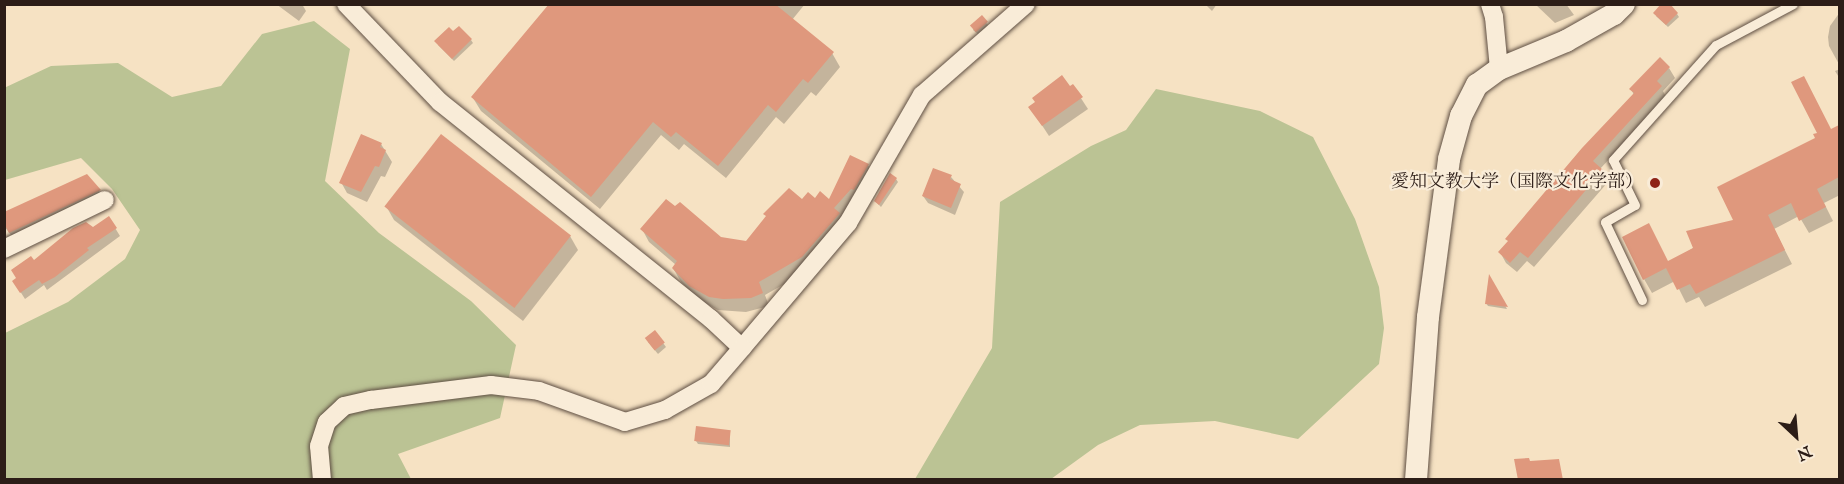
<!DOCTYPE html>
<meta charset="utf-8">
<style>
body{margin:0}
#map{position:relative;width:1844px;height:484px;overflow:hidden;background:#f6e2c3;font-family:"IM FELL English","Noto Serif JP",serif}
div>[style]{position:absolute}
.green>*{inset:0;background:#bbc394}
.shadow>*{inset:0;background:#0003}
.building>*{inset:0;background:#df987d;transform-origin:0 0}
.roads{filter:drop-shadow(0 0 2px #5e4e42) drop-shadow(0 0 2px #5e4e42)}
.service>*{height:9px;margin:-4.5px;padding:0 4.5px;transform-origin:4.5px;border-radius:4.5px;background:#f9ecd8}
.minor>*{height:18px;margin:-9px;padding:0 9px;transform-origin:9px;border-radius:9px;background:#f9ecd8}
.tertiary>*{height:22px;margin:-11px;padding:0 11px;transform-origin:11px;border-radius:11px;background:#f9ecd8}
.dots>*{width:16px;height:16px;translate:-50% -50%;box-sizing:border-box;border:3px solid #f9ecd8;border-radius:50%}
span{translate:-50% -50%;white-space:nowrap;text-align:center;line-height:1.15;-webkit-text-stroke:4.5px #f9ecd8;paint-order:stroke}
.poi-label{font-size:18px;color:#2c1d17}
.right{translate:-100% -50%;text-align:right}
.frame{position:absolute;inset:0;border:6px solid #2c1d17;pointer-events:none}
.north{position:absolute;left:1766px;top:406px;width:60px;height:60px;-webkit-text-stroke:4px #f9ecd8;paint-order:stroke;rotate:154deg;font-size:16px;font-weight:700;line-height:24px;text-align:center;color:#2c1d17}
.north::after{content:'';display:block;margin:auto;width:21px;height:27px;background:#2c1d17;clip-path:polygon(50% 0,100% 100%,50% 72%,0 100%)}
</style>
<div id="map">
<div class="green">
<i style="clip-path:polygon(314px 21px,350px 49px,325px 181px,379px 233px,471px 301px,516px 345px,500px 418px,398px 454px,411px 479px,5px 479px,5px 333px,68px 302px,125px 259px,140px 230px,112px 189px,81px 158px,5px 180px,4px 88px,51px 66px,118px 63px,172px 97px,221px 86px,262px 34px)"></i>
<i style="clip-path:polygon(1156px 89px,1260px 111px,1313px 137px,1355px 219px,1379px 287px,1384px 328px,1379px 364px,1298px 439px,1215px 421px,1140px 425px,1098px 445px,1051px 479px,915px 479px,992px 348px,1000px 202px,1091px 146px,1126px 130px)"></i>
</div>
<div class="shadow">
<i style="clip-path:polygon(276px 4px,302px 4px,306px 11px,299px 21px)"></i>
<i style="clip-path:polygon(551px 4px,805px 4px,792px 20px,832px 53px,840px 67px,816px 96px,811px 92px,784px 124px,776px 117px,726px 178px,684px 144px,679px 150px,661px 135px,600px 209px,481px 111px,473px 98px)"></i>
<i style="clip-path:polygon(1205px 4px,1217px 4px,1212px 11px)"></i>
<i style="clip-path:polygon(1566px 4px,1574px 15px,1555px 23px,1535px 4px)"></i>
<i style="clip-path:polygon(1840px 12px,1840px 66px,1829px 46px,1828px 37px,1830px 26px)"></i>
<i style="clip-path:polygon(1677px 14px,1679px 17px,1668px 27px,1656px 16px)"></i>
<i style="clip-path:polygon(981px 17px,989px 26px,979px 35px,973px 30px)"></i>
<i style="clip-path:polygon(471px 40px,473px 43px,454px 61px,438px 45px)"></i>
<i style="clip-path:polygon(1669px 68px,1675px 78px,1663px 91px,1666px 97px,1600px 169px,1608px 182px,1534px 267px,1527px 261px,1517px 272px,1506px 263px,1500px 252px,1634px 95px,1631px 89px)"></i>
<i style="clip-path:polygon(1840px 69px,1840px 79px,1835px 71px)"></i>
<i style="clip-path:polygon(1073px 86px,1088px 109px,1049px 136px,1030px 107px)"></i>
<i style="clip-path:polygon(1837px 128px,1840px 132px,1840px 195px,1824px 203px,1833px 221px,1809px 233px,1799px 216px,1774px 229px,1792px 264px,1705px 307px,1699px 297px,1686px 303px,1675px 281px,1652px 293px,1644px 279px,1736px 221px)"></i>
<i style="clip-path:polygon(441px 136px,570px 236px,578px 250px,523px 321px,394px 220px,386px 206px)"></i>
<i style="clip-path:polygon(381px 144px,392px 162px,385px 177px,381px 176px,367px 202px,347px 193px,341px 182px)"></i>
<i style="clip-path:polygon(868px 165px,876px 178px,809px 270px,765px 295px,769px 306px,746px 312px,718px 310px,698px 299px,681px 282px,673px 268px,676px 265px,649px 242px,642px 229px,747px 242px,802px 202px,830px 201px)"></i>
<i style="clip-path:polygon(951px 177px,964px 192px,955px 215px,928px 203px,923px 196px)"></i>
<i style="clip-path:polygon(896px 179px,898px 182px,881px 207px,875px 201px)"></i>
<i style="clip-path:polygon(99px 191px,103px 197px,14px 239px,4px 226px,4px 214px)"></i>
<i style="clip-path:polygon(109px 218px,120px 236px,47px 290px,44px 285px,25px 299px,18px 288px,33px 263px)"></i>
<i style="clip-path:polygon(1490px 278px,1507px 309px,1488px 306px,1486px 303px)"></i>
<i style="clip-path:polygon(655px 332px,666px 347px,658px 354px,648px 342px)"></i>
<i style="clip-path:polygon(730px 431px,730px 447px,698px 444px,696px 441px)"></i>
</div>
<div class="building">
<i style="clip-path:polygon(549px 4px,775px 4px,834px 52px,808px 83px,803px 79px,776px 112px,768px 105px,718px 166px,676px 132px,671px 137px,653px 122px,591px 197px,471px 97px)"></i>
<i style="clip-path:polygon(1661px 4px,1670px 4px,1678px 13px,1666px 25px,1653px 13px)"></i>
<i style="left:982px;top:15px;width:9px;height:16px;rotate:49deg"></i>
<i style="clip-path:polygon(459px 26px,472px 39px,452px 59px,434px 41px,449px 27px,453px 31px)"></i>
<i style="clip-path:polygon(1660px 57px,1670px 67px,1657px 81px,1662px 86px,1593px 161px,1603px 170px,1528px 258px,1520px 252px,1510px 263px,1498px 252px,1508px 241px,1505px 239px,1582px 148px,1634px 93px,1629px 89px)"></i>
<i style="clip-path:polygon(1062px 75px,1070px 86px,1073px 84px,1083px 97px,1042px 126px,1028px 107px,1035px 102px,1032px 98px)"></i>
<i style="clip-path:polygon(1804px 76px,1831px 129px,1839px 125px,1839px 177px,1817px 189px,1826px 207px,1799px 221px,1791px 203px,1768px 215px,1785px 250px,1696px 294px,1690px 284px,1677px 290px,1666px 268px,1643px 280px,1622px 237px,1649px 223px,1668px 261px,1693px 248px,1686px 231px,1733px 220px,1717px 187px,1815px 138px,1813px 134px,1817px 133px,1791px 82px)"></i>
<i style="clip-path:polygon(361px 134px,382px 143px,380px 147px,386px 150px,379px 167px,375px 166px,361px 192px,339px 183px)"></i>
<i style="left:441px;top:134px;width:165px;height:92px;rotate:38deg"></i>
<i style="clip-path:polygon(850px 155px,869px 164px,854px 190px,851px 189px,834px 208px,840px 213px,802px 257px,759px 282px,763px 293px,751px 298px,723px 299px,709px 297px,689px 286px,672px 268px,677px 261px,640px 229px,666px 199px,675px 206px,680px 202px,721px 237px,746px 241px,766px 216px,763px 214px,789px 188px,802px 199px,808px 192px,815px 198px,820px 191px,829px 199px)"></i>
<i style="clip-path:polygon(933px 168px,952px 175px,950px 179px,961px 184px,951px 208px,922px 196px)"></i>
<i style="clip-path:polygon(890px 173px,897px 178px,879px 205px,874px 201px)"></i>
<i style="clip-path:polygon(87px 174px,101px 190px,9px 233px,4px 223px,4px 212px)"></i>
<i style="clip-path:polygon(109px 216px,117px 228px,87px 248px,89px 250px,55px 277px,42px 284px,39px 280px,20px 293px,12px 281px,16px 278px,11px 270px,31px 256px,34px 260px,73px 228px,86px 222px,93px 227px)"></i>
<i style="clip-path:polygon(1489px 274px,1508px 307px,1485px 304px)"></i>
<i style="left:655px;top:330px;width:16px;height:13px;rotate:52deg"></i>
<i style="left:696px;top:426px;width:35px;height:15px;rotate:7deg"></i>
<i style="clip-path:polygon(1529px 458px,1530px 461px,1559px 459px,1563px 480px,1518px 480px,1514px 459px)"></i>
</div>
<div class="roads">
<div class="service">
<i style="left:1642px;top:300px;width:86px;rotate:-115.4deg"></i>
<i style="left:1605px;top:222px;width:34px;rotate:-30deg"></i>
<i style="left:1635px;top:205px;width:50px;rotate:-116.1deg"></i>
<i style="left:1613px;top:160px;width:154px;rotate:-48.2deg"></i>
<i style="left:1716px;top:45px;width:87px;rotate:-28deg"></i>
</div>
<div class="minor">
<i style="left:346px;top:4px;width:136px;rotate:46.2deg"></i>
<i style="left:440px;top:102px;width:347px;rotate:38.7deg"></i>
<i style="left:711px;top:319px;width:42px;rotate:43.1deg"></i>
<i style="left:742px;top:348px;width:164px;rotate:-49.7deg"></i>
<i style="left:848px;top:223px;width:148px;rotate:-60deg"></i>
<i style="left:922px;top:95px;width:138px;rotate:-41.2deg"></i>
<i style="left:1490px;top:4px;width:14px;rotate:73deg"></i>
<i style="left:1494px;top:17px;width:52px;rotate:84.5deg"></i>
<i style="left:4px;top:249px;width:112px;rotate:-25.9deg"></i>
<i style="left:322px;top:480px;width:34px;rotate:-95deg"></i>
<i style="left:319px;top:446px;width:25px;rotate:-72deg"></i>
<i style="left:327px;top:422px;width:23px;rotate:-43deg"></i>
<i style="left:344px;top:406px;width:28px;rotate:-13deg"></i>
<i style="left:371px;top:400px;width:121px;rotate:-7.1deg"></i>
<i style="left:491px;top:385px;width:48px;rotate:7.1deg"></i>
<i style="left:539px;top:391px;width:91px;rotate:19.8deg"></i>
<i style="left:625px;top:422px;width:42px;rotate:-16.7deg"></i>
<i style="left:665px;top:410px;width:53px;rotate:-29.5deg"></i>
<i style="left:711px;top:384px;width:48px;rotate:-49.3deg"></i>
</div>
<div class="tertiary">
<i style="left:1416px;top:480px;width:163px;rotate:-85.8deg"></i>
<i style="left:1428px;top:317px;width:159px;rotate:-82.4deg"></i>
<i style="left:1449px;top:159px;width:45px;rotate:-74.4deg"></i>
<i style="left:1461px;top:116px;width:35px;rotate:-63deg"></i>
<i style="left:1477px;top:85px;width:27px;rotate:-36deg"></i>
<i style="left:1499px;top:69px;width:73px;rotate:-22.7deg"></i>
<i style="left:1566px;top:41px;width:55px;rotate:-29.4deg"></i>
<i style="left:1614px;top:14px;width:14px;rotate:-45deg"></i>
</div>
</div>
<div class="dots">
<i style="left:1655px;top:183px;background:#8f2418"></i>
</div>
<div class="poi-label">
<span class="right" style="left:1643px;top:183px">愛知文教大学（国際文化学部）</span>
</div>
<div class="frame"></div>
<div class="north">N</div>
</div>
